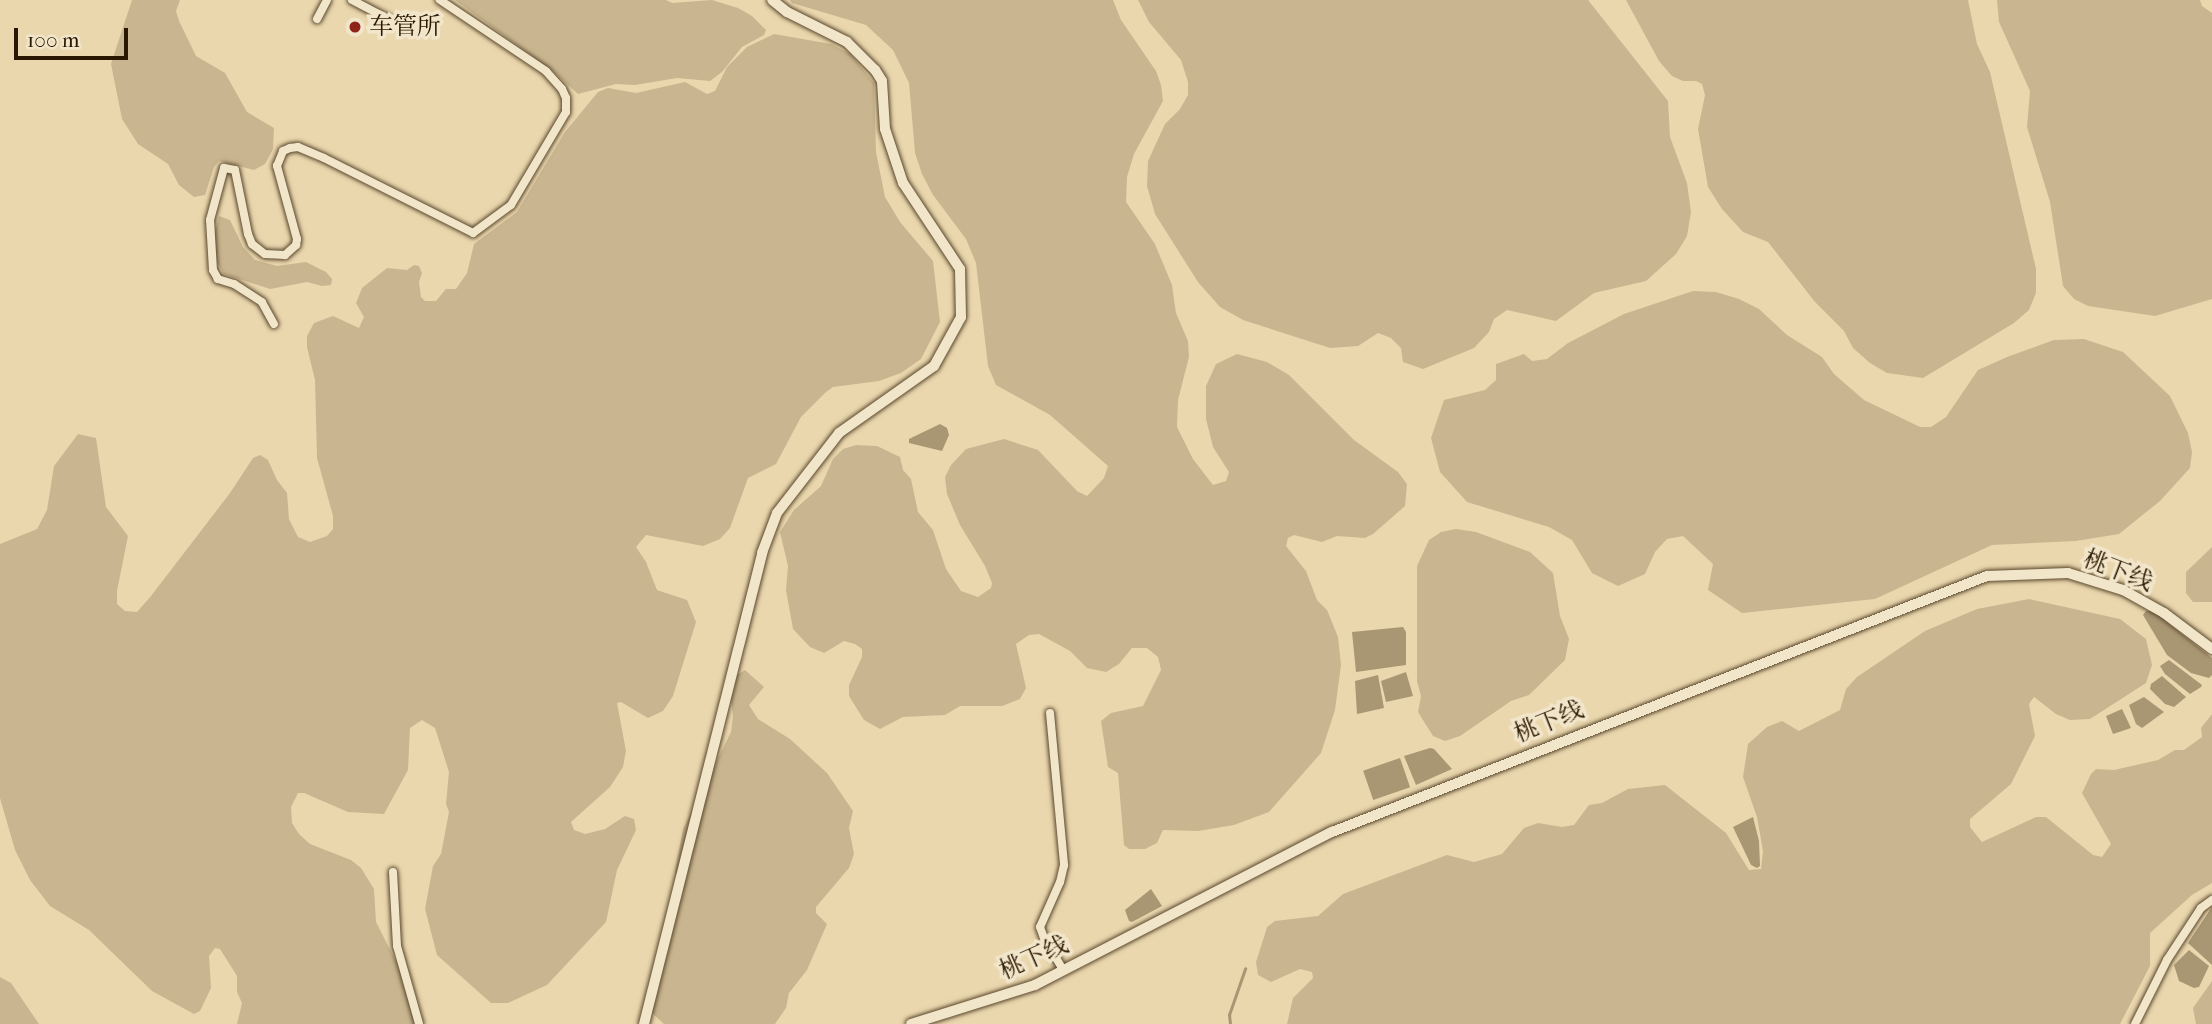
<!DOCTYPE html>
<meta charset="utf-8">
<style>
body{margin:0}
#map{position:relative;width:2212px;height:1024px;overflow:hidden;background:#ead7ae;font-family:"IM FELL French Canon","Noto Serif SC",serif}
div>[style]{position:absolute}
.green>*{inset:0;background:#c9b690}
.water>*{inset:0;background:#a99673;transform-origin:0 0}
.stream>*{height:2.5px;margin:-1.25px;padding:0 1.25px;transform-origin:1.25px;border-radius:1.25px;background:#a99673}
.roads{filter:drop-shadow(0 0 2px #5a472c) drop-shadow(0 0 2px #5a472c)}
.minor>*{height:8px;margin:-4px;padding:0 4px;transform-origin:4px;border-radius:4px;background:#f1e5ca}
.tertiary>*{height:10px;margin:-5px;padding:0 5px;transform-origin:5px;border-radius:5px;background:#f1e5ca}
.secondary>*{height:10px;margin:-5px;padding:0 5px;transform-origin:5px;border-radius:5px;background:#f1e5ca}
.dots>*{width:19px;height:19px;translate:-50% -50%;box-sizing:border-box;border:4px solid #f1e5ca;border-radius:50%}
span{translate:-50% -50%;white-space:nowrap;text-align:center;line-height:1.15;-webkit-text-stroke:7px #f1e5ca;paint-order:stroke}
.poi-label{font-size:24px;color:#2a1700}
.left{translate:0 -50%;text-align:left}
.street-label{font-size:24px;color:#2a1700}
.scale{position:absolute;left:14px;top:28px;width:114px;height:32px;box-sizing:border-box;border:4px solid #2a1700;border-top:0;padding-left:9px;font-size:21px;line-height:24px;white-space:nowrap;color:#2a1700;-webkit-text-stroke:5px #f1e5ca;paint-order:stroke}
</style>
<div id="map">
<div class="green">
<i style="clip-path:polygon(132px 0,180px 0,176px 11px,179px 21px,196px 56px,225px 73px,247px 112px,274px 128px,273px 149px,265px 164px,254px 170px,219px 161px,214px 167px,205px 195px,194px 197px,179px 185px,168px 164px,138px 144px,122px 119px,111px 64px)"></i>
<i style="clip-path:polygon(455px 0,666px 0,672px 3px,712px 0,738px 8px,752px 16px,766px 30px,764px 35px,742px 47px,722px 72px,710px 81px,677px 78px,635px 85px,616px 84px,578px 94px,553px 71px)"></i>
<i style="clip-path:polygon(790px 0,1113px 0,1121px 20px,1156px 71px,1161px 85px,1163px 101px,1134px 154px,1127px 177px,1126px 202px,1155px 244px,1172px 285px,1176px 313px,1188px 341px,1189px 357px,1178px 400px,1177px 427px,1193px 459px,1213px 485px,1226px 481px,1229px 472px,1213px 447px,1206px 419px,1206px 386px,1216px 364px,1237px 354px,1267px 362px,1289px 375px,1354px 440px,1398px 472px,1407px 484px,1405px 506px,1373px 534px,1365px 538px,1337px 536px,1322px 542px,1294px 535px,1288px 538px,1286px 546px,1306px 571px,1317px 600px,1327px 610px,1338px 637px,1341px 665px,1335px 710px,1321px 753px,1269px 812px,1234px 825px,1198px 831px,1163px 830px,1157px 843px,1145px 849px,1129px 849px,1124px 845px,1118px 773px,1108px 767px,1101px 721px,1111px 713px,1143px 706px,1161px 670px,1158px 657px,1147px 648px,1132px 648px,1119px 664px,1106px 672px,1087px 668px,1070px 651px,1039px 634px,1029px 635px,1016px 644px,1026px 688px,1020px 699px,1002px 706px,960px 706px,945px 715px,903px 717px,880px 729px,864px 720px,849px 696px,849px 685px,862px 657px,862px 649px,855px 644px,844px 641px,824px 653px,810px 647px,793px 629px,786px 590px,788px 566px,780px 532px,794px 510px,821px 486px,833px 459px,843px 449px,856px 445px,877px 446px,900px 457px,903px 470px,911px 479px,918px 512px,933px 530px,946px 569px,961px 591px,978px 597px,991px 588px,992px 583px,985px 566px,960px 525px,947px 494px,945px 477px,951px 465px,966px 449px,1004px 439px,1038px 450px,1077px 491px,1087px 496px,1104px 478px,1108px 466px,1050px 415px,996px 385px,988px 366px,976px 263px,966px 239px,933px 195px,922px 174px,915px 153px,909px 83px,893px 50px,866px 25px,792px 3px)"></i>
<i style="clip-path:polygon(1138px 0,1588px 0,1668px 101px,1670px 137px,1687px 183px,1691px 212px,1687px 236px,1676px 254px,1646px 281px,1594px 293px,1556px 321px,1507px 310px,1494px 319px,1489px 332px,1474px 348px,1423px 369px,1403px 362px,1401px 348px,1391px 338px,1378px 333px,1358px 346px,1330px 348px,1243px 320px,1220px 307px,1198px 282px,1155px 214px,1147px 186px,1148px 161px,1165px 124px,1180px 109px,1188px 95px,1188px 82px,1181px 60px,1149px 22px)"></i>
<i style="clip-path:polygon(1626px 0,1968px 0,1977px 44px,1990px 72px,2036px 269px,2036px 293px,2029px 310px,2014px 323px,1923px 378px,1887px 373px,1870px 363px,1853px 348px,1844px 331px,1815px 302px,1768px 242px,1743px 232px,1722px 209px,1708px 187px,1698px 129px,1705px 95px,1702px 84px,1696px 81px,1683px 81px,1672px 76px,1659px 61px)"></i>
<i style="clip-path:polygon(1997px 0,2200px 0,2202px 6px,2212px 13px,2212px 299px,2155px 316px,2088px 306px,2074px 299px,2063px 286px,2050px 202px,2027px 127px,2030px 91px,1999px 22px)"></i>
<i style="clip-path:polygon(774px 34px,831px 44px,850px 54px,874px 83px,876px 152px,885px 197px,900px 222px,933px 261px,940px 322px,921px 359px,901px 373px,879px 381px,833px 387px,826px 392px,801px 417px,776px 464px,748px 478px,730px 528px,720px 539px,703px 546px,646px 535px,636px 547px,646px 562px,657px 590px,687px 600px,696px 622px,673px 696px,663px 711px,648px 718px,621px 702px,617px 703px,626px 751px,623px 767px,610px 787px,571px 822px,574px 830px,585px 834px,605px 829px,625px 816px,634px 819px,636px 830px,617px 870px,606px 922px,547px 985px,508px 1003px,491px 1003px,437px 955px,425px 909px,433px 866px,441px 854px,449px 812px,446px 804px,449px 772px,435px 728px,422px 720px,410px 728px,408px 770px,384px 814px,348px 812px,304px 793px,298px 793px,291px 807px,292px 823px,299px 834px,310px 844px,351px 860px,361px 868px,374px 889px,376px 922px,401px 971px,416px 1024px,237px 1024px,242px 1003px,237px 992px,237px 976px,220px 949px,215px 948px,209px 956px,211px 988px,200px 1011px,194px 1014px,152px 991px,89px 930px,50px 906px,30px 880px,15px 850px,0 798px,0 544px,37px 529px,47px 510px,54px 466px,78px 434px,96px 438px,106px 507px,128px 536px,117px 591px,117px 604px,125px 611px,137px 612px,151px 596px,230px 493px,253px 458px,260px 455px,268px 460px,277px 480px,287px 493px,289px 519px,298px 537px,310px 542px,327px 536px,333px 529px,333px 516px,317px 458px,315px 380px,307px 347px,307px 336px,314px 323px,333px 316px,359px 328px,364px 317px,356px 303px,362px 288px,387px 268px,407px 270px,414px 265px,419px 266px,422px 273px,419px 282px,421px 297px,425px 301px,436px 301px,446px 289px,456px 289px,467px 273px,474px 244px,517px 212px,565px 132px,598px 92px,608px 88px,636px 93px,685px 82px,707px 94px,715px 91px,727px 67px,747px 47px)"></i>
<i style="clip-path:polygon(219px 216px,230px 220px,243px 247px,255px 260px,277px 266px,306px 262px,326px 272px,332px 279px,331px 285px,322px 286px,307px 282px,270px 289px,224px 274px,217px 262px,213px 240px)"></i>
<i style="clip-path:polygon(1693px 291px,1716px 292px,1739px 299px,1759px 309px,1787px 335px,1822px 357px,1834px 374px,1864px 400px,1920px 427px,1931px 427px,1946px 417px,1978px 370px,2007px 357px,2054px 340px,2084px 339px,2123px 352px,2170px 396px,2188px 433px,2192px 452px,2190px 468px,2160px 501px,2119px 534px,2076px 541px,1992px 545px,1875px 599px,1742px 613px,1708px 590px,1713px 564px,1683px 536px,1667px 539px,1655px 552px,1645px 574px,1618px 586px,1592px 573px,1572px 540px,1549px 527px,1467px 502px,1440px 472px,1431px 438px,1444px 400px,1485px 390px,1496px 380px,1496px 364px,1524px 354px,1532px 361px,1547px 359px,1568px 343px,1624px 314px)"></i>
<i style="clip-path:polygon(1456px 529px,1476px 532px,1530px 552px,1553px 573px,1560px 616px,1569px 639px,1565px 660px,1529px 695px,1511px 701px,1460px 736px,1445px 741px,1433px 736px,1418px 712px,1421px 696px,1417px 681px,1417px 566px,1429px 540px,1441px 532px)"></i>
<i style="clip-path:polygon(2212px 547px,2212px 602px,2193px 602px,2186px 593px,2186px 572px)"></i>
<i style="clip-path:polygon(2029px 599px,2120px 619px,2146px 639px,2152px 665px,2146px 683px,2090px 719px,2070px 720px,2056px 714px,2034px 697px,2029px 704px,2035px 736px,2011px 784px,1970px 819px,1970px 827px,1982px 842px,2036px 817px,2046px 817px,2093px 855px,2102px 857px,2111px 844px,2082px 793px,2091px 774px,2096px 769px,2114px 770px,2158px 760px,2175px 750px,2184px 750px,2202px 737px,2201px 728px,2212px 714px,2212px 883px,2192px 895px,2150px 933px,2150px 966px,2120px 1024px,1287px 1024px,1293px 998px,1313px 978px,1312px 972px,1300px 969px,1271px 982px,1258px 975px,1256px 962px,1264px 937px,1267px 927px,1275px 921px,1318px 916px,1343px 894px,1447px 855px,1474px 862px,1502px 854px,1524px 828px,1538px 823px,1562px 827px,1574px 825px,1589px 805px,1602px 803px,1628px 789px,1665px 785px,1726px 833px,1749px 870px,1761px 869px,1763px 851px,1757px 817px,1743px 777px,1748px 744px,1767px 727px,1782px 721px,1799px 731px,1840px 710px,1846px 689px,1857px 677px,1925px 631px,1977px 609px)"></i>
<i style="clip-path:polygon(745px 670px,764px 687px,749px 705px,758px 719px,790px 739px,827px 773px,853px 811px,849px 828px,854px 854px,849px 868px,816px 907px,816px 913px,827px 924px,807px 970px,789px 993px,786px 1008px,775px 1024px,664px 1024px,651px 1012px,648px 995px,662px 932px,681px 896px,675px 871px,683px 829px,731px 732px,733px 716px,731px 699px,737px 675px)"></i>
<i style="clip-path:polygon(0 977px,11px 983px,39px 1024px,0 1024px)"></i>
<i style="clip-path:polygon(2212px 981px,2212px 1024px,2196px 1024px,2193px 1008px)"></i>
</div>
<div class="water">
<i style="clip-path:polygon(940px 424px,947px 428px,949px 435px,942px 451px,909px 443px,909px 439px)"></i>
<i style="clip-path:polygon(2146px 611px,2153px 611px,2212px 658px,2212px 675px,2209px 678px,2191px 673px,2167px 655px,2143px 615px)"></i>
<i style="clip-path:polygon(1403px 627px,1406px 632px,1406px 665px,1356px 672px,1352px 632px)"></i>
<i style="clip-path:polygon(2169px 660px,2202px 685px,2201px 687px,2190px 694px,2165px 674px,2160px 666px)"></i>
<i style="clip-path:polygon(1406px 672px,1413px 696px,1386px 702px,1381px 681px)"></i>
<i style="clip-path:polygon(1378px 675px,1384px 708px,1357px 714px,1355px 681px)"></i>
<i style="clip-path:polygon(2162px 676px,2186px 697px,2174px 707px,2165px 704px,2150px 689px,2151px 684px)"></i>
<i style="clip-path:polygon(2144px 697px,2164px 712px,2142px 728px,2136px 724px,2129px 705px)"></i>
<i style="clip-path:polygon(2122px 709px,2131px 728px,2113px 734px,2106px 716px)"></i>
<i style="clip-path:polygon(1430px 748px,1434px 749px,1452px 769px,1416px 785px,1404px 756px)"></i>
<i style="left:1400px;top:758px;width:31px;height:39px;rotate:71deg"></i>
<i style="clip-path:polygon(1753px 817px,1759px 841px,1760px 866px,1757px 868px,1751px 865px,1733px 827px)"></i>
<i style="clip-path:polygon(1151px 889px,1162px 906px,1132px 922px,1129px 921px,1125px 910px)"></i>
<i style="clip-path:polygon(2212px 907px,2212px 965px,2188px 943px)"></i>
<i style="clip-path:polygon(2189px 950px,2209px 966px,2199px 987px,2194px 988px,2179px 981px,2174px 965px)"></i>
</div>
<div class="stream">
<i style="left:1230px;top:1024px;width:9px;rotate:-96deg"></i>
<i style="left:1229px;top:1015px;width:49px;rotate:-70.8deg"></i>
</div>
<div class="roads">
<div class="minor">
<i style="left:352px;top:0;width:43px;rotate:27.8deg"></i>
<i style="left:317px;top:19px;width:21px;rotate:-62deg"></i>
<i style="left:274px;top:324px;width:25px;rotate:-119deg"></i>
<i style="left:262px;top:302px;width:33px;rotate:-147deg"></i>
<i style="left:234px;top:284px;width:17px;rotate:-163deg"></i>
<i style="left:218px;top:279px;width:10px;rotate:-119deg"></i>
<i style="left:213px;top:270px;width:50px;rotate:-93.4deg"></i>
<i style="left:210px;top:220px;width:54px;rotate:-74.9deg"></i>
<i style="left:224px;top:168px;width:11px;rotate:10deg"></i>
<i style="left:235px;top:170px;width:65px;rotate:78.5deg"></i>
<i style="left:248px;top:234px;width:11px;rotate:68deg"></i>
<i style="left:252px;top:244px;width:16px;rotate:38deg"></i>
<i style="left:265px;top:254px;width:20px;rotate:3deg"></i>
<i style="left:285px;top:255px;width:15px;rotate:-42deg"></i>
<i style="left:296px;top:245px;width:6px;rotate:-81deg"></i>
<i style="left:297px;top:239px;width:76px;rotate:-105.3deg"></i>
<i style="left:277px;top:166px;width:16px;rotate:-68deg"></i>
<i style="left:283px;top:151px;width:8px;rotate:-23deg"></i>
<i style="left:290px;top:148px;width:8px;rotate:-7deg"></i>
<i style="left:298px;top:147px;width:28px;rotate:23deg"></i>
<i style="left:324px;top:158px;width:167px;rotate:26.7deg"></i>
<i style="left:473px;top:233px;width:47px;rotate:-36.4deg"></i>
<i style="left:511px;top:205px;width:108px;rotate:-59.4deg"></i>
<i style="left:566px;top:112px;width:14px;rotate:-90deg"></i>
<i style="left:566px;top:98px;width:10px;rotate:-114deg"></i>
<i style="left:562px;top:89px;width:24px;rotate:-132deg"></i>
<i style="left:546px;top:71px;width:128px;rotate:-146.2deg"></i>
<i style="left:1050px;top:713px;width:153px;rotate:84.7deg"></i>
<i style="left:1064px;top:865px;width:17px;rotate:103deg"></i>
<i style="left:1060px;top:882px;width:49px;rotate:114deg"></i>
<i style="left:1040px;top:927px;width:12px;rotate:70deg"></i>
<i style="left:1044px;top:938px;width:37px;rotate:59deg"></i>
<i style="left:393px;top:872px;width:74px;rotate:86.9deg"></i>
<i style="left:397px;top:946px;width:81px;rotate:74.2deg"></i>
<i style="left:2135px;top:1024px;width:72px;rotate:-63.4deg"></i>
<i style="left:2167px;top:960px;width:62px;rotate:-56.8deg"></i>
<i style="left:2201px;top:908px;width:14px;rotate:-36deg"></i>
</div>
<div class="tertiary">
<i style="left:644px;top:1024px;width:486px;rotate:-75.9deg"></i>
<i style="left:762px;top:553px;width:43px;rotate:-69.4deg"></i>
<i style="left:777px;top:513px;width:101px;rotate:-52.2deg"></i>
<i style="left:839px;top:433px;width:116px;rotate:-35.2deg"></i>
<i style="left:934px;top:366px;width:56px;rotate:-61.1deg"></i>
<i style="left:961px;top:317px;width:48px;rotate:-91.2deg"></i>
<i style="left:960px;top:269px;width:103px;rotate:-123.5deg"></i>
<i style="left:903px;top:183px;width:57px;rotate:-108.4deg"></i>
<i style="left:885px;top:129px;width:48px;rotate:-93.6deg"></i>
<i style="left:882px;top:81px;width:13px;rotate:-122deg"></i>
<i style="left:875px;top:70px;width:40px;rotate:-135deg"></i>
<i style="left:847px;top:42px;width:67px;rotate:-153.4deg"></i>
<i style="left:787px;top:12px;width:19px;rotate:-141deg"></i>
</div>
<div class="secondary">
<i style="left:911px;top:1024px;width:130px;rotate:-17.5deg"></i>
<i style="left:1035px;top:985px;width:334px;rotate:-27.3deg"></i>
<i style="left:1332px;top:832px;width:703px;rotate:-21.35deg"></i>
<i style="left:1987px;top:576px;width:81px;rotate:-2.1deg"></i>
<i style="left:2068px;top:573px;width:58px;rotate:17.2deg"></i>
<i style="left:2123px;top:590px;width:47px;rotate:29.3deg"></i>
<i style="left:2164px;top:613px;width:60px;rotate:36.9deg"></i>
</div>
</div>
<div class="dots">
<i style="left:355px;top:27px;background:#8f2418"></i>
</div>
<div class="poi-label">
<span class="left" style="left:369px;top:27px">车管所</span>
</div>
<div class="street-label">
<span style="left:2118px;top:571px;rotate:21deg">桃下线</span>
<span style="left:1549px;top:722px;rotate:-22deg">桃下线</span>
<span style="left:1034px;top:958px;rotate:-24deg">桃下线</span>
</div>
<div class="scale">100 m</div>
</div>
